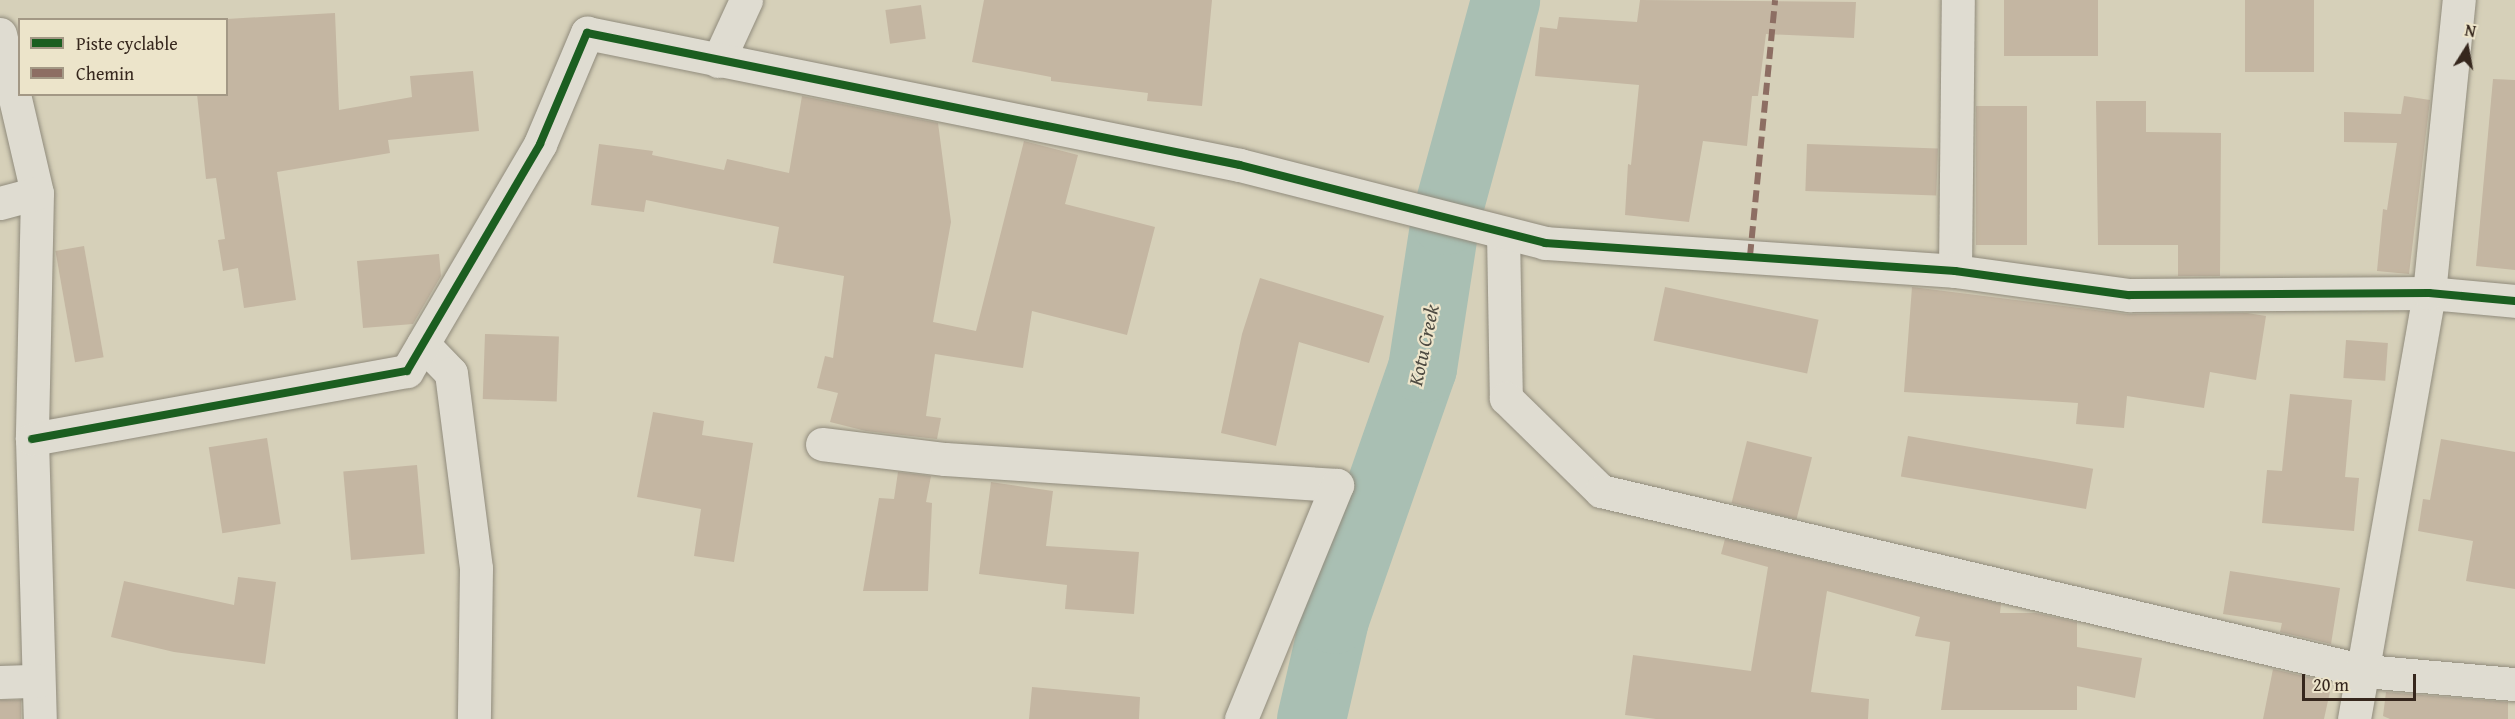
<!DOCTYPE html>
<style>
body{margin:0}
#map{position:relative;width:2515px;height:719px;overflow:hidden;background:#d6d0b9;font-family:"Gentium Book Plus",serif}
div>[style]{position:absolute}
.river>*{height:69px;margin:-34.5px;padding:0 34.5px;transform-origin:34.5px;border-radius:34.5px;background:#a9bfb3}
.building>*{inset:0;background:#c4b6a2;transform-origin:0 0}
.roads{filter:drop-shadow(0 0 2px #908b7c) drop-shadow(0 0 2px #908b7c)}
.street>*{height:33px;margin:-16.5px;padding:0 16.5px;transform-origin:16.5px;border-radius:16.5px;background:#dfdcd1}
.quiet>*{height:6px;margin-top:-3px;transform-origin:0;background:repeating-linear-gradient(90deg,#8d6e63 0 12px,transparent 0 18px)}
.cycleway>*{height:8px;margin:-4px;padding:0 4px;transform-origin:4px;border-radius:4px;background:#1b5e20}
span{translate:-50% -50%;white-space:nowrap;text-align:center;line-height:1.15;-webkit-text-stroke:4.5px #ece4ca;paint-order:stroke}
.water-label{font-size:20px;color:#4e4b42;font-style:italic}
.legend{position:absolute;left:18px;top:18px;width:210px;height:78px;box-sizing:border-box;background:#ece4ca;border:2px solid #a39885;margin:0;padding:8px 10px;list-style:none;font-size:18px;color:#36271d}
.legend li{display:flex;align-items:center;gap:12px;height:30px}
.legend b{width:30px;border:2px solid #a39885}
.north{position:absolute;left:2437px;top:18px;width:60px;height:60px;-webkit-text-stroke:4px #ece4ca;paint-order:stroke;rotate:11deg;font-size:16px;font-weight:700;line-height:24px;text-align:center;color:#36271d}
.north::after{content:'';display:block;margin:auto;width:21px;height:27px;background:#36271d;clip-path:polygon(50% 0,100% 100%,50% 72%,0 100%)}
.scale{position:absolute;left:2302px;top:674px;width:114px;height:27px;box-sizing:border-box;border:3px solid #36271d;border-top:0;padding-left:8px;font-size:18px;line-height:21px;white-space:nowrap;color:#36271d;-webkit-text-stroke:4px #ece4ca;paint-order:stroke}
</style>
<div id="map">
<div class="river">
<i style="left:1311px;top:719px;width:103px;rotate:-77deg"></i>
<i style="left:1334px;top:619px;width:266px;rotate:-70.7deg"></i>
<i style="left:1422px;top:368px;width:150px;rotate:-81.2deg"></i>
<i style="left:1445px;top:220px;width:228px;rotate:-74.7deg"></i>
</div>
<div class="building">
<i style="clip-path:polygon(984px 0,1212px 0,1202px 106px,1147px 101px,1148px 93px,1051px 81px,1051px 77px,972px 62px)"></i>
<i style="clip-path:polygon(1640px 0,1856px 2px,1854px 38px,1766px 34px,1758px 96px,1752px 96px,1747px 146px,1703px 141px,1689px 222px,1625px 215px,1628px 164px,1631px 165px,1639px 85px,1535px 76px,1540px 27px,1557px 29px,1559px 17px,1637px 22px)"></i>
<i style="left:2004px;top:0;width:94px;height:56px"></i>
<i style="left:2245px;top:0;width:69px;height:72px"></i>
<i style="left:921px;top:5px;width:34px;height:36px;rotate:82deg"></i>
<i style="clip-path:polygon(335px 13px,339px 110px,412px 97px,410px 76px,473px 71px,479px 131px,388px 140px,390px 153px,277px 172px,296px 300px,244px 308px,238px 268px,223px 271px,218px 240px,225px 239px,216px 178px,206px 179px,197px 94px,226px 94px,226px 19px)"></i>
<i style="clip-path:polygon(2493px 79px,2515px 80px,2515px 270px,2476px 266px)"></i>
<i style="clip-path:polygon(802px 96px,938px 123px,951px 222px,933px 322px,976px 331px,1024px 141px,1078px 155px,1065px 204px,1155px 227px,1127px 335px,1032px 311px,1023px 368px,935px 354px,926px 416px,941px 418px,937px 439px,866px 431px,830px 422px,838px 393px,817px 388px,825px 356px,833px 358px,844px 276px,773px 263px,779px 227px,646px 200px,644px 212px,591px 205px,599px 144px,653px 151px,652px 155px,724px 170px,727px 159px,789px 173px)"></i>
<i style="clip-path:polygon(2404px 96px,2430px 100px,2409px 274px,2377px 271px,2383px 209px,2387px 210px,2397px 143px,2344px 142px,2344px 112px,2401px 114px)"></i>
<i style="clip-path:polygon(2096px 101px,2146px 101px,2146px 132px,2221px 133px,2220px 276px,2178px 276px,2178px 245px,2098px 245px)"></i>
<i style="left:1976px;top:106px;width:51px;height:139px"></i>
<i style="left:1807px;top:144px;width:131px;height:47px;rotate:2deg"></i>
<i style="left:84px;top:246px;width:113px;height:29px;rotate:80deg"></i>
<i style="clip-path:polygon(439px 254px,441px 276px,413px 324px,363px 328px,357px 261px)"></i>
<i style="clip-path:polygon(1260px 278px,1384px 316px,1369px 363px,1299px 342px,1276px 446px,1221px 433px,1242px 334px)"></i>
<i style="left:1665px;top:287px;width:157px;height:55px;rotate:12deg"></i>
<i style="clip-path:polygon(1912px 287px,2127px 314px,2247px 313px,2266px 316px,2256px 380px,2210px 372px,2204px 408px,2127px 396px,2124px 428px,2076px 424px,2078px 403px,1904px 392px)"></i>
<i style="left:485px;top:334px;width:74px;height:65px;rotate:2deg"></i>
<i style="left:2346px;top:340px;width:42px;height:38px;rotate:4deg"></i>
<i style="clip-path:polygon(2290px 394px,2352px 400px,2345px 477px,2359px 478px,2354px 531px,2262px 523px,2267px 470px,2282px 471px)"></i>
<i style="clip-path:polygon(653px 412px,704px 421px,702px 435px,753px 443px,734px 562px,694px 556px,701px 509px,637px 497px)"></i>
<i style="left:1908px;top:436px;width:188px;height:41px;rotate:10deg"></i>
<i style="left:267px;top:438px;width:87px;height:59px;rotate:81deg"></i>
<i style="clip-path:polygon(2441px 439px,2515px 452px,2515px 589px,2466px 581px,2473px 541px,2418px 531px,2423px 499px,2430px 500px)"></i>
<i style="left:1747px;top:441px;width:67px;height:64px;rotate:14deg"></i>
<i style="left:417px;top:465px;width:89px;height:74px;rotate:85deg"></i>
<i style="clip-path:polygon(898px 472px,931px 476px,926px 502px,932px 503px,928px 591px,863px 591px,879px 498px,894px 499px)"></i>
<i style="clip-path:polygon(991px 482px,1053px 491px,1046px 546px,1139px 552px,1134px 614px,1065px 609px,1067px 585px,979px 574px)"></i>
<i style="clip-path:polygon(1725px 539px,2001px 604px,2000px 613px,2036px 613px,2077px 622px,2077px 647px,2142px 658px,2135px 698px,2077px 686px,2077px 710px,1941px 710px,1950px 642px,1915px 636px,1920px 617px,1827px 591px,1811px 692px,1869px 699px,1868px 719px,1656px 719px,1625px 715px,1633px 655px,1751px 671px,1768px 567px,1721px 554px)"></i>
<i style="clip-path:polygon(2230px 571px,2340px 588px,2331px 644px,2280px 632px,2282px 623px,2223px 614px)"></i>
<i style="clip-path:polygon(238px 577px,276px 582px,265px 664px,174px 652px,111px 637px,124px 581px,234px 605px)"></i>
<i style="clip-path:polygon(2273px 669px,2326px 681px,2325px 686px,2331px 687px,2324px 719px,2263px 719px)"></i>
<i style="clip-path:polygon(1032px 687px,1140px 697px,1139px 719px,1029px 719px)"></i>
<i style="clip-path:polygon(2386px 692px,2508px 702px,2508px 719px,2390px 719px,2383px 716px)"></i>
<i style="left:21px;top:700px;width:19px;height:21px;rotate:90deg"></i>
</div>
<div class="roads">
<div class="street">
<i style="left:0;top:34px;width:163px;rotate:76.9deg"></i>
<i style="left:37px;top:193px;width:246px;rotate:91.2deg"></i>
<i style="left:32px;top:439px;width:280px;rotate:88.4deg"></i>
<i style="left:718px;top:61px;width:67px;rotate:-65.3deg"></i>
<i style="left:0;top:203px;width:38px;rotate:-15deg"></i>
<i style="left:1503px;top:233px;width:165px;rotate:89deg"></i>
<i style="left:1506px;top:398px;width:133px;rotate:44.4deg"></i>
<i style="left:1601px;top:491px;width:785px;rotate:13.26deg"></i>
<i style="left:2365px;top:671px;width:151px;rotate:5deg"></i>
<i style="left:1955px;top:271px;width:271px;rotate:-89.4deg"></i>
<i style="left:423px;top:344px;width:40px;rotate:46deg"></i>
<i style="left:451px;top:373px;width:197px;rotate:82.7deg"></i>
<i style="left:476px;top:568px;width:151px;rotate:90.8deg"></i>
<i style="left:32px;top:439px;width:381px;rotate:-10.3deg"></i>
<i style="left:407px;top:371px;width:263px;rotate:-59.6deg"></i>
<i style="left:540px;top:144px;width:121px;rotate:-67.1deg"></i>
<i style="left:587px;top:33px;width:666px;rotate:11.43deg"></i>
<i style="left:1240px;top:165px;width:315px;rotate:14.3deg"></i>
<i style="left:1545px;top:243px;width:411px;rotate:3.9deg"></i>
<i style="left:1955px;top:271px;width:176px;rotate:7.9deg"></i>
<i style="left:2129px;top:295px;width:300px;rotate:-0.4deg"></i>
<i style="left:2429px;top:293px;width:86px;rotate:5.3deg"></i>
<i style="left:822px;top:444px;width:124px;rotate:7deg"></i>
<i style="left:945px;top:459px;width:393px;rotate:3.8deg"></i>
<i style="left:1337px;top:485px;width:253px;rotate:112.3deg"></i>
<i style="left:0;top:682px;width:38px;rotate:-2deg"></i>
<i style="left:2354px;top:719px;width:433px;rotate:-80deg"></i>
<i style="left:2429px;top:293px;width:295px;rotate:-84.2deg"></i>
</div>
</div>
<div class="quiet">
<i style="left:1750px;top:256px;width:257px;rotate:-84.4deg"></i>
</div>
<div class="cycleway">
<i style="left:32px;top:439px;width:381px;rotate:-10.3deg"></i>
<i style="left:407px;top:371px;width:263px;rotate:-59.6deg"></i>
<i style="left:540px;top:144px;width:121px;rotate:-67.1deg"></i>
<i style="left:587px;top:33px;width:666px;rotate:11.43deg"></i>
<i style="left:1240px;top:165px;width:315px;rotate:14.3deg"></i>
<i style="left:1545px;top:243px;width:411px;rotate:3.9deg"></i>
<i style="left:1955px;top:271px;width:176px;rotate:7.9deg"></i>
<i style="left:2129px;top:295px;width:300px;rotate:-0.4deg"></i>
<i style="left:2429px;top:293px;width:86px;rotate:5.3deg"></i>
</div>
<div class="water-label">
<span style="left:1423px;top:345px;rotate:-78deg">Kotu Creek</span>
</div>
<ul class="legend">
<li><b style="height:8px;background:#1b5e20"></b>Piste cyclable</li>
<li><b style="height:8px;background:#8d6e63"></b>Chemin</li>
</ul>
<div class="north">N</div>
<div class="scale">20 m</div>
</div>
